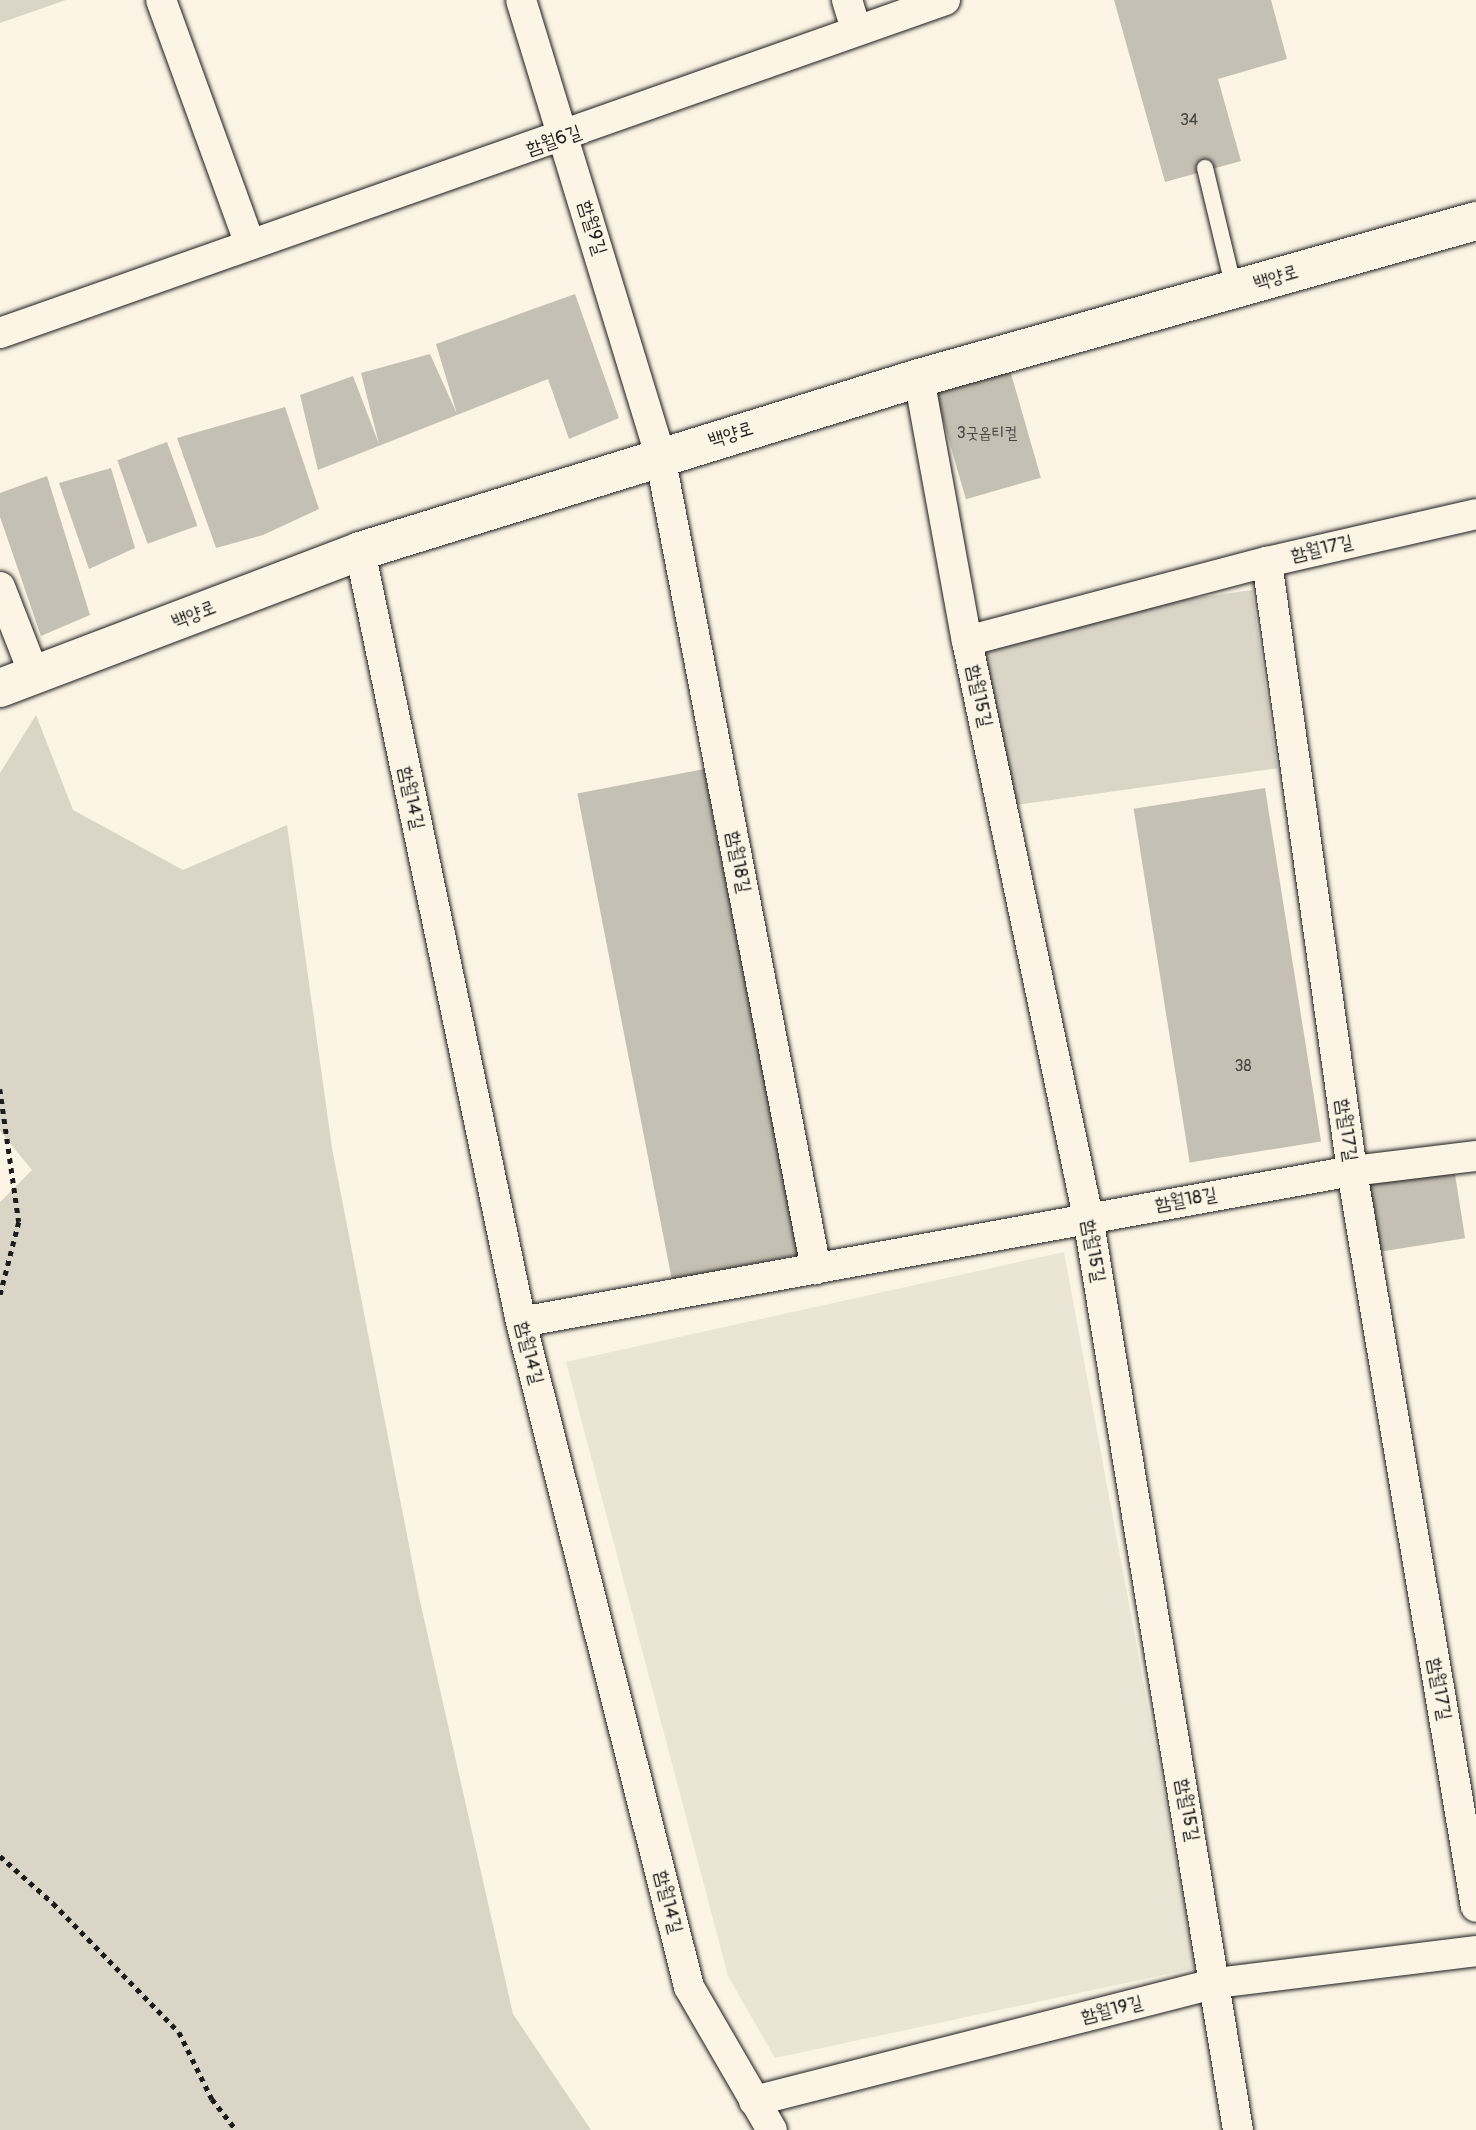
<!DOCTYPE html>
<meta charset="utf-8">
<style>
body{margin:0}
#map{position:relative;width:1476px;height:2130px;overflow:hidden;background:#fcf5e5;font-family:Pangolin,"Poor Story",sans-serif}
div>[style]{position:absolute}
.built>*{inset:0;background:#ebe5d6}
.green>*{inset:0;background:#dbd5c8;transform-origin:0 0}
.building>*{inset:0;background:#c4c0b3;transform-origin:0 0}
.path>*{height:4.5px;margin-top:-2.25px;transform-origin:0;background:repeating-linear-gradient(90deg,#1c1c1c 0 5px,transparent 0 10px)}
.roads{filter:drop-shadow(0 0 2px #1c1c1c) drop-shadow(0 0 2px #1c1c1c)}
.service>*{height:16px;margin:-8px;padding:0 8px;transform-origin:8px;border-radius:8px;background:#fcf5e5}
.minor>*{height:30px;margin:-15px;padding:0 15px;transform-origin:15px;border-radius:15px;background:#fcf5e5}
.tertiary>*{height:38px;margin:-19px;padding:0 19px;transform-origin:19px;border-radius:19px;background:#fcf5e5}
span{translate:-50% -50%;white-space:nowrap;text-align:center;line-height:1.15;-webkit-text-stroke:7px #fcf5e5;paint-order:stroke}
.number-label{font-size:16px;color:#464542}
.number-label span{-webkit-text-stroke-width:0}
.street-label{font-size:19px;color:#1c1c1c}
</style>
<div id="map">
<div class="built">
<i style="clip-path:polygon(1064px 1252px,1196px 1968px,775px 2058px,728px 1976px,566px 1362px)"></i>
</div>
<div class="green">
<i style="clip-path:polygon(0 0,66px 0,0 23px)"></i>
<i style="left:1252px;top:590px;width:180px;height:273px;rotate:82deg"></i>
<i style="clip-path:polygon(36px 715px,73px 810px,183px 870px,287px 825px,332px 1148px,418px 1592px,513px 2014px,591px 2130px,0 2130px,0 1202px,32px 1170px,0 1131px,0 773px)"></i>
</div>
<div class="building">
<i style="clip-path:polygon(1114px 0,1271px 0,1287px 59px,1218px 79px,1241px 161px,1165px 182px)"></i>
<i style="clip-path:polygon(575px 294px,619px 418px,569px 439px,548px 379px,318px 470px,300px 395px,353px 376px,379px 444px,361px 373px,430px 354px,457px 414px,436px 344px)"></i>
<i style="left:1010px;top:370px;width:112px;height:78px;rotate:74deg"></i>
<i style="clip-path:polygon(285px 407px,319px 509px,263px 535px,216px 548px,177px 438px)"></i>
<i style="left:167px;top:442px;width:89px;height:53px;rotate:70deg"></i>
<i style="clip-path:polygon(111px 468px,135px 548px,89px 569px,59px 483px)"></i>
<i style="clip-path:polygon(47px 476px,90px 615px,41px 636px,0 517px,0 493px)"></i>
<i style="left:704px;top:769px;width:495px;height:129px;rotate:79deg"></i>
<i style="left:1265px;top:788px;width:358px;height:133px;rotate:81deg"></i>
<i style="left:1454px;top:1168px;width:71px;height:88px;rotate:81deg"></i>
</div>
<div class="path">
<i style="left:0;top:1089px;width:134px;rotate:81.9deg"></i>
<i style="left:19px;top:1222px;width:76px;rotate:104.4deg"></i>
<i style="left:0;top:1856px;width:71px;rotate:41.6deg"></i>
<i style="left:53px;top:1903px;width:180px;rotate:45.7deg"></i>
<i style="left:179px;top:2032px;width:75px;rotate:63.8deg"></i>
<i style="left:212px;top:2099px;width:39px;rotate:52deg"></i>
</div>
<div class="roads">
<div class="service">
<i style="left:1205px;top:168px;width:124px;rotate:76.5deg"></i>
</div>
<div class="minor">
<i style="left:161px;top:0;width:260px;rotate:70deg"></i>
<i style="left:521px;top:0;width:477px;rotate:73deg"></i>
<i style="left:660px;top:456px;width:828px;rotate:79.14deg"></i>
<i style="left:847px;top:0;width:31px;rotate:73deg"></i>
<i style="left:0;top:333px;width:1002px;rotate:-19.41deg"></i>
<i style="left:919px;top:378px;width:267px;rotate:79.7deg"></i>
<i style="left:967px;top:641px;width:589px;rotate:78.14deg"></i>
<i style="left:1088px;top:1217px;width:925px;rotate:80.67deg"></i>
<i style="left:360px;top:551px;width:788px;rotate:78.21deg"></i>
<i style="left:521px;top:1322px;width:686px;rotate:75.82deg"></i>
<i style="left:689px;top:1987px;width:165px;rotate:59.9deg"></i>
<i style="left:1267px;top:562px;width:615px;rotate:82.05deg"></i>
<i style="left:1352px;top:1171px;width:746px;rotate:80.44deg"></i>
<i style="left:0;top:587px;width:97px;rotate:68.7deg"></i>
<i style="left:967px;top:641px;width:310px;rotate:-14.8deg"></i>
<i style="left:1267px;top:562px;width:214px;rotate:-12.9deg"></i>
<i style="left:521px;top:1322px;width:845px;rotate:-10.3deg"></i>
<i style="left:1352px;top:1171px;width:125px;rotate:-6.9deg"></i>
<i style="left:754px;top:2101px;width:477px;rotate:-14.3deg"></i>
<i style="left:1216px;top:1983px;width:262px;rotate:-7deg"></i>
</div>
<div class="tertiary">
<i style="left:0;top:688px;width:385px;rotate:-20.8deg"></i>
<i style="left:360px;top:551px;width:585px;rotate:-17.2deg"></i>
<i style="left:919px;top:378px;width:579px;rotate:-15.74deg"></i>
</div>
</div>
<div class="number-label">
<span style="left:1189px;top:120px">34</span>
<span style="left:987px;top:433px">3굿옵티컬</span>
<span style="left:1243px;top:1066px">38</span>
</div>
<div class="street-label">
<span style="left:554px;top:141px;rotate:-19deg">함월6길</span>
<span style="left:592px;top:228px;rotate:73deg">함월9길</span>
<span style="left:1276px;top:278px;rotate:-16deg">백양로</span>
<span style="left:731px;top:435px;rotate:-17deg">백양로</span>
<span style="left:1322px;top:549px;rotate:-13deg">함월17길</span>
<span style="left:194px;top:615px;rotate:-21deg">백양로</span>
<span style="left:979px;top:696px;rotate:78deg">함월15길</span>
<span style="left:411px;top:798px;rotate:78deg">함월14길</span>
<span style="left:738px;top:862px;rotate:79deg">함월18길</span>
<span style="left:1346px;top:1130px;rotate:82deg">함월17길</span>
<span style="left:1186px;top:1200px;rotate:-10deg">함월18길</span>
<span style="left:1093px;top:1251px;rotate:80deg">함월15길</span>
<span style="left:529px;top:1353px;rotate:76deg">함월14길</span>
<span style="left:1439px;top:1689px;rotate:80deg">함월17길</span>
<span style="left:1187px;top:1810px;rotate:80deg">함월15길</span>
<span style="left:668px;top:1902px;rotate:76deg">함월14길</span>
<span style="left:1112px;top:2010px;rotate:-14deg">함월19길</span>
</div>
</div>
